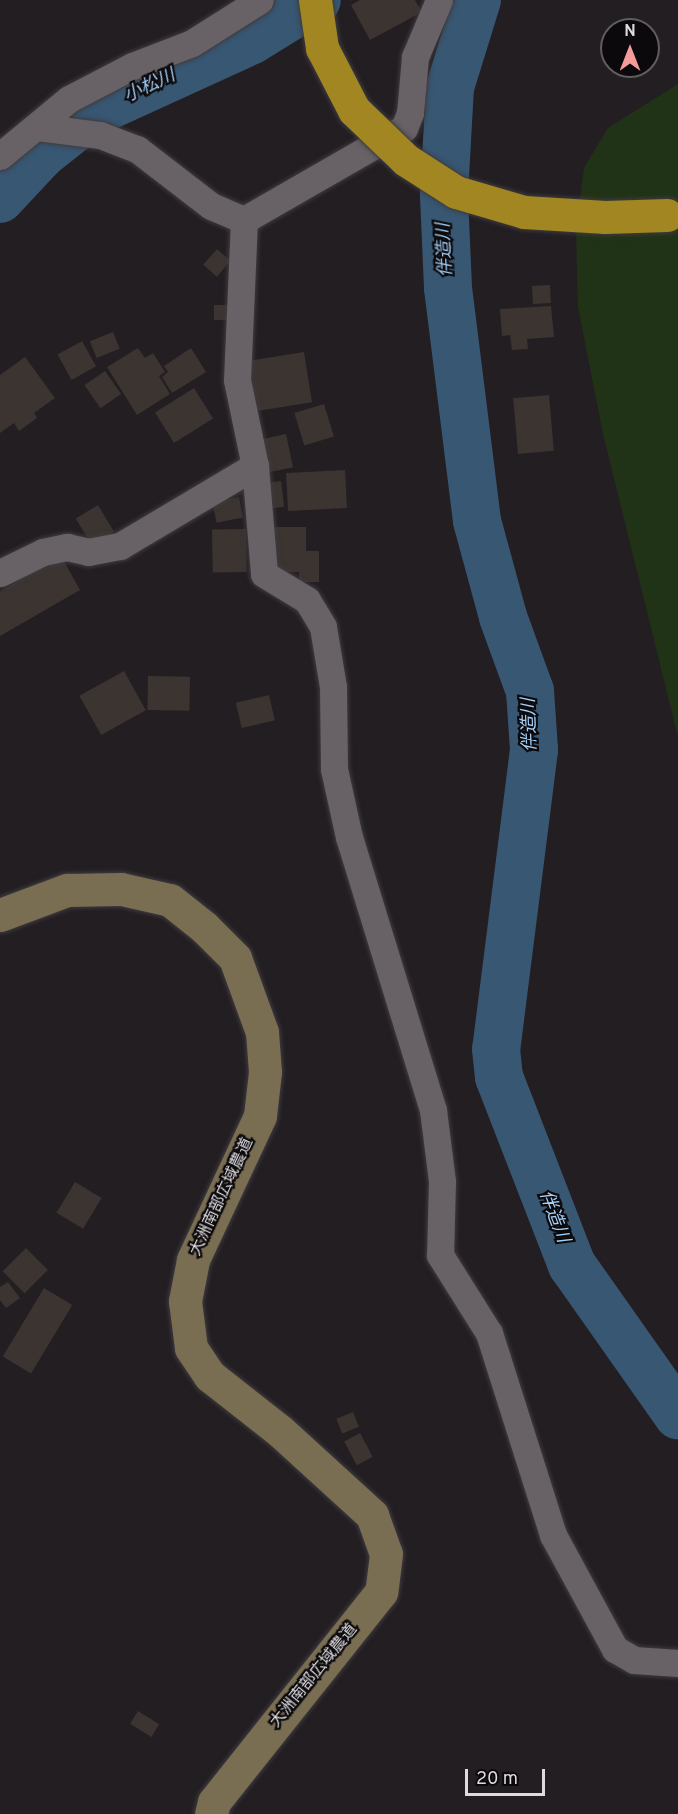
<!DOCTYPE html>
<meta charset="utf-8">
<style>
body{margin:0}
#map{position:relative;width:678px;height:1814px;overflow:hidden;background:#231e22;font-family:Overpass,"Noto Sans JP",sans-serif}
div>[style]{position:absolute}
.green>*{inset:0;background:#213316}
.river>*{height:48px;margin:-24px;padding:0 24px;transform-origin:24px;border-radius:24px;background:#385773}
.building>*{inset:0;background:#3b3431;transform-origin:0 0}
.roads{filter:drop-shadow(0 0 2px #3e3b3e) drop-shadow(0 0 2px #3e3b3e)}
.street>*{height:27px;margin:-13.5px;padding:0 13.5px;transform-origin:13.5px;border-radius:13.5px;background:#686267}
.secondary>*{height:33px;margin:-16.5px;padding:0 16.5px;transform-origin:16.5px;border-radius:16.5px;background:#796d52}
.bridges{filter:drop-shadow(0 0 2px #3e3b3e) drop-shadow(0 0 2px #3e3b3e)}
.highway-bridge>*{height:33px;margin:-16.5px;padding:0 16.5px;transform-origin:16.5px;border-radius:16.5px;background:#a18621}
span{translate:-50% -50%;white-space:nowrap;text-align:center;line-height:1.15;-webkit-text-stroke:4.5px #0b090b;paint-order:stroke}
.street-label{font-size:16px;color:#dedbde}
.water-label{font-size:18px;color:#a4cff7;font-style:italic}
.north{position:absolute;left:600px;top:18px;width:60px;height:60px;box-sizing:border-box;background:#0b090b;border:2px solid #5f5d5f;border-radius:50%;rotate:0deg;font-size:16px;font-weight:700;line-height:24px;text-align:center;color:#dedbde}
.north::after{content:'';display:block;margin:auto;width:21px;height:27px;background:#f59b9a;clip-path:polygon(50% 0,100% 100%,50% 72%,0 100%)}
.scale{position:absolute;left:465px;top:1769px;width:80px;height:27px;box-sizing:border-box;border:3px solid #dedbde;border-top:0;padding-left:8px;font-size:18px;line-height:21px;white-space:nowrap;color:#dedbde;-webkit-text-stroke:4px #0b090b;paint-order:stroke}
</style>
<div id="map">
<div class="green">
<i style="clip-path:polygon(678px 84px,678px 737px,603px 434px,578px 307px,576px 230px,584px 168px,608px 128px)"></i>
</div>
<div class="river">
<i style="left:477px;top:0;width:91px;rotate:107.2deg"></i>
<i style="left:450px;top:87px;width:109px;rotate:93.2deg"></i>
<i style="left:444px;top:196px;width:92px;rotate:87.5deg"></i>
<i style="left:448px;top:288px;width:235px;rotate:82.9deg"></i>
<i style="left:477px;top:521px;width:99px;rotate:74.8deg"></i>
<i style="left:503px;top:617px;width:79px;rotate:70deg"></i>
<i style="left:530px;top:691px;width:59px;rotate:86.1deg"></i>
<i style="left:534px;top:750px;width:301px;rotate:97.2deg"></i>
<i style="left:496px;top:1049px;width:28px;rotate:84deg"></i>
<i style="left:499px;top:1077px;width:202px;rotate:68.8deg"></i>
<i style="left:572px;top:1265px;width:184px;rotate:54.8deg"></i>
<i style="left:0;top:199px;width:62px;rotate:-47deg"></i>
<i style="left:42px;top:154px;width:68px;rotate:-38.4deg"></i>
<i style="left:95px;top:112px;width:173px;rotate:-24.6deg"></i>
<i style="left:252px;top:40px;width:76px;rotate:-31.6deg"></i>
</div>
<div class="building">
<i style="clip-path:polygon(360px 0,415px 0,422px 12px,370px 40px,351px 5px)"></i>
<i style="left:217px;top:249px;width:18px;height:21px;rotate:41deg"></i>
<i style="left:550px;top:285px;width:18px;height:18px;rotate:87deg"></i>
<i style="left:214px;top:305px;width:17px;height:15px"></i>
<i style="clip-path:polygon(551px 306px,554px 337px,527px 339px,528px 349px,512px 350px,510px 335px,502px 336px,500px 309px)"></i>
<i style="left:113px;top:332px;width:18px;height:25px;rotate:68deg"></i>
<i style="left:82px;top:341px;width:29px;height:28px;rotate:61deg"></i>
<i style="clip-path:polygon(138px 348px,145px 358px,153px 353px,165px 372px,159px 376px,170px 394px,137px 415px,107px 367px)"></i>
<i style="clip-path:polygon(191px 348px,206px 372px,172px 393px,162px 377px,168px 372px,164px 366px)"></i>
<i style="left:304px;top:352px;width:51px;height:63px;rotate:81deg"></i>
<i style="clip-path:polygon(25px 357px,55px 398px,34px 413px,37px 418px,19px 431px,14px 423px,0 433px,0 375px)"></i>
<i style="left:105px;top:371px;width:28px;height:25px;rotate:55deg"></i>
<i style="left:194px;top:388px;width:36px;height:46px;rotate:58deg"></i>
<i style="left:549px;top:395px;width:56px;height:36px;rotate:85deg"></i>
<i style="left:324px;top:404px;width:34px;height:31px;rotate:73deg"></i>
<i style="left:286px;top:434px;width:34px;height:31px;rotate:78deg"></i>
<i style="left:345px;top:470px;width:38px;height:59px;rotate:87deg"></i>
<i style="left:281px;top:481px;width:26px;height:17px;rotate:83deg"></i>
<i style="left:239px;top:497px;width:21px;height:27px;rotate:79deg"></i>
<i style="left:98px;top:505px;width:31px;height:26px;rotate:59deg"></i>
<i style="clip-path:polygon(268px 527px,306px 527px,306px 551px,319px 551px,319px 582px,299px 582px,299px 572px,274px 572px)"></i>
<i style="left:246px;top:529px;width:43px;height:34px;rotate:89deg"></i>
<i style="clip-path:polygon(61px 556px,80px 590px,0 636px,0 591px)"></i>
<i style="left:124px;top:671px;width:45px;height:51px;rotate:61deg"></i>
<i style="left:148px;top:676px;width:42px;height:34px;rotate:1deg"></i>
<i style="left:269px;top:695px;width:26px;height:34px;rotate:77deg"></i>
<i style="left:75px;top:1182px;width:31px;height:36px;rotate:31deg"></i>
<i style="left:26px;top:1248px;width:31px;height:33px;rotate:45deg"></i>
<i style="clip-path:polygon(8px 1282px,20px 1298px,6px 1308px,0 1300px,0 1287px)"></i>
<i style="left:44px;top:1288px;width:33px;height:80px;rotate:31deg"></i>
<i style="left:353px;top:1412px;width:16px;height:18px;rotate:68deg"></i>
<i style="left:360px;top:1433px;width:27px;height:18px;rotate:62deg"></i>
<i style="left:138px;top:1711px;width:25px;height:15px;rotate:32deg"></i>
</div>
<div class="roads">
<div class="street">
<i style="left:37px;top:127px;width:64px;rotate:7.2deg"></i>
<i style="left:100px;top:135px;width:40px;rotate:21deg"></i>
<i style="left:137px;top:149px;width:93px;rotate:37.6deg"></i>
<i style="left:211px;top:206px;width:36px;rotate:23deg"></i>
<i style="left:0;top:156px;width:89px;rotate:-39.6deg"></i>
<i style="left:69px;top:99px;width:71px;rotate:-27.6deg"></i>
<i style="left:132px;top:66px;width:64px;rotate:-21deg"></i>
<i style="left:192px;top:43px;width:80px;rotate:-32.3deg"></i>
<i style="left:244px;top:220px;width:160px;rotate:92.5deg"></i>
<i style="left:237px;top:380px;width:88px;rotate:78.2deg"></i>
<i style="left:255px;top:466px;width:108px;rotate:85.2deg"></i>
<i style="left:264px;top:574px;width:50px;rotate:31.2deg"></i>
<i style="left:307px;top:600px;width:31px;rotate:59deg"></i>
<i style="left:323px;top:627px;width:61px;rotate:80.5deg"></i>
<i style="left:333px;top:687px;width:82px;rotate:89.3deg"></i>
<i style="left:334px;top:769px;width:70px;rotate:77.6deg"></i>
<i style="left:349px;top:837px;width:286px;rotate:72.9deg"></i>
<i style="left:433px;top:1110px;width:72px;rotate:82.8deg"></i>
<i style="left:442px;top:1181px;width:74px;rotate:91.5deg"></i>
<i style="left:440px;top:1255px;width:92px;rotate:57.9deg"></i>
<i style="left:489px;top:1333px;width:212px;rotate:72.4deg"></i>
<i style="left:553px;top:1535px;width:130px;rotate:61.5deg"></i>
<i style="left:615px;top:1649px;width:22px;rotate:30deg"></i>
<i style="left:634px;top:1660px;width:44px;rotate:3.9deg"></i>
<i style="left:244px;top:220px;width:185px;rotate:-29.9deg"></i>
<i style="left:404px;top:128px;width:16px;rotate:-68deg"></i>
<i style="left:410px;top:113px;width:56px;rotate:-84.9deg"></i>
<i style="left:415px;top:57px;width:62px;rotate:-67.2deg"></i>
<i style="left:0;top:573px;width:48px;rotate:-26deg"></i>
<i style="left:43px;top:552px;width:25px;rotate:-12deg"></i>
<i style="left:67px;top:547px;width:22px;rotate:13deg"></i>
<i style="left:88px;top:552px;width:33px;rotate:-11deg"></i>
<i style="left:120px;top:546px;width:157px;rotate:-30.7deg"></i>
</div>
<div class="secondary">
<i style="left:0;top:915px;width:72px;rotate:-20.5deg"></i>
<i style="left:67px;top:890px;width:54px;rotate:-1.1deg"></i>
<i style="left:121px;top:889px;width:50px;rotate:12.7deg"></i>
<i style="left:170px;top:900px;width:43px;rotate:38.5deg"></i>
<i style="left:204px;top:927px;width:44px;rotate:45deg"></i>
<i style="left:235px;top:958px;width:79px;rotate:70deg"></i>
<i style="left:262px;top:1032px;width:40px;rotate:85.7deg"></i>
<i style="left:265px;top:1072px;width:44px;rotate:96.5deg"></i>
<i style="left:260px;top:1116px;width:159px;rotate:115deg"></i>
<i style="left:193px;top:1260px;width:42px;rotate:101deg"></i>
<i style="left:185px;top:1301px;width:47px;rotate:82.7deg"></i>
<i style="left:191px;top:1348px;width:34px;rotate:56deg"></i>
<i style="left:210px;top:1376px;width:89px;rotate:38.2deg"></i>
<i style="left:280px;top:1431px;width:125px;rotate:42.4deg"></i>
<i style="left:372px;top:1515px;width:41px;rotate:70.3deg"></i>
<i style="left:386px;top:1554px;width:38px;rotate:97deg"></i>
<i style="left:381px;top:1592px;width:268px;rotate:128.5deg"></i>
<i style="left:214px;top:1802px;width:12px;rotate:104deg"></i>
</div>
</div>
<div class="bridges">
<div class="highway-bridge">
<i style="left:315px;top:0;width:49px;rotate:81.7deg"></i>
<i style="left:322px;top:48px;width:70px;rotate:62.7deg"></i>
<i style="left:354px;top:110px;width:72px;rotate:43.9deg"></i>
<i style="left:406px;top:160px;width:59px;rotate:32.6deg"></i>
<i style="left:456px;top:192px;width:71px;rotate:16.4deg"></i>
<i style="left:524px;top:212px;width:81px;rotate:3.5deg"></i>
<i style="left:605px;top:217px;width:62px;rotate:-1.8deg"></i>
</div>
</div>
<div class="street-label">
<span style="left:222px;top:1197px;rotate:-65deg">大洲南部広域農道</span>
<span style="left:314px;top:1676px;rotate:-51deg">大洲南部広域農道</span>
</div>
<div class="water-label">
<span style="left:150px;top:87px;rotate:-25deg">小松川</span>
<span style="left:446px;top:250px;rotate:-93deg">伴造川</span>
<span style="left:531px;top:725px;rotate:-92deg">伴造川</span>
<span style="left:553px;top:1217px;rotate:69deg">伴造川</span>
</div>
<div class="north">N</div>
<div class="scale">20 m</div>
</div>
